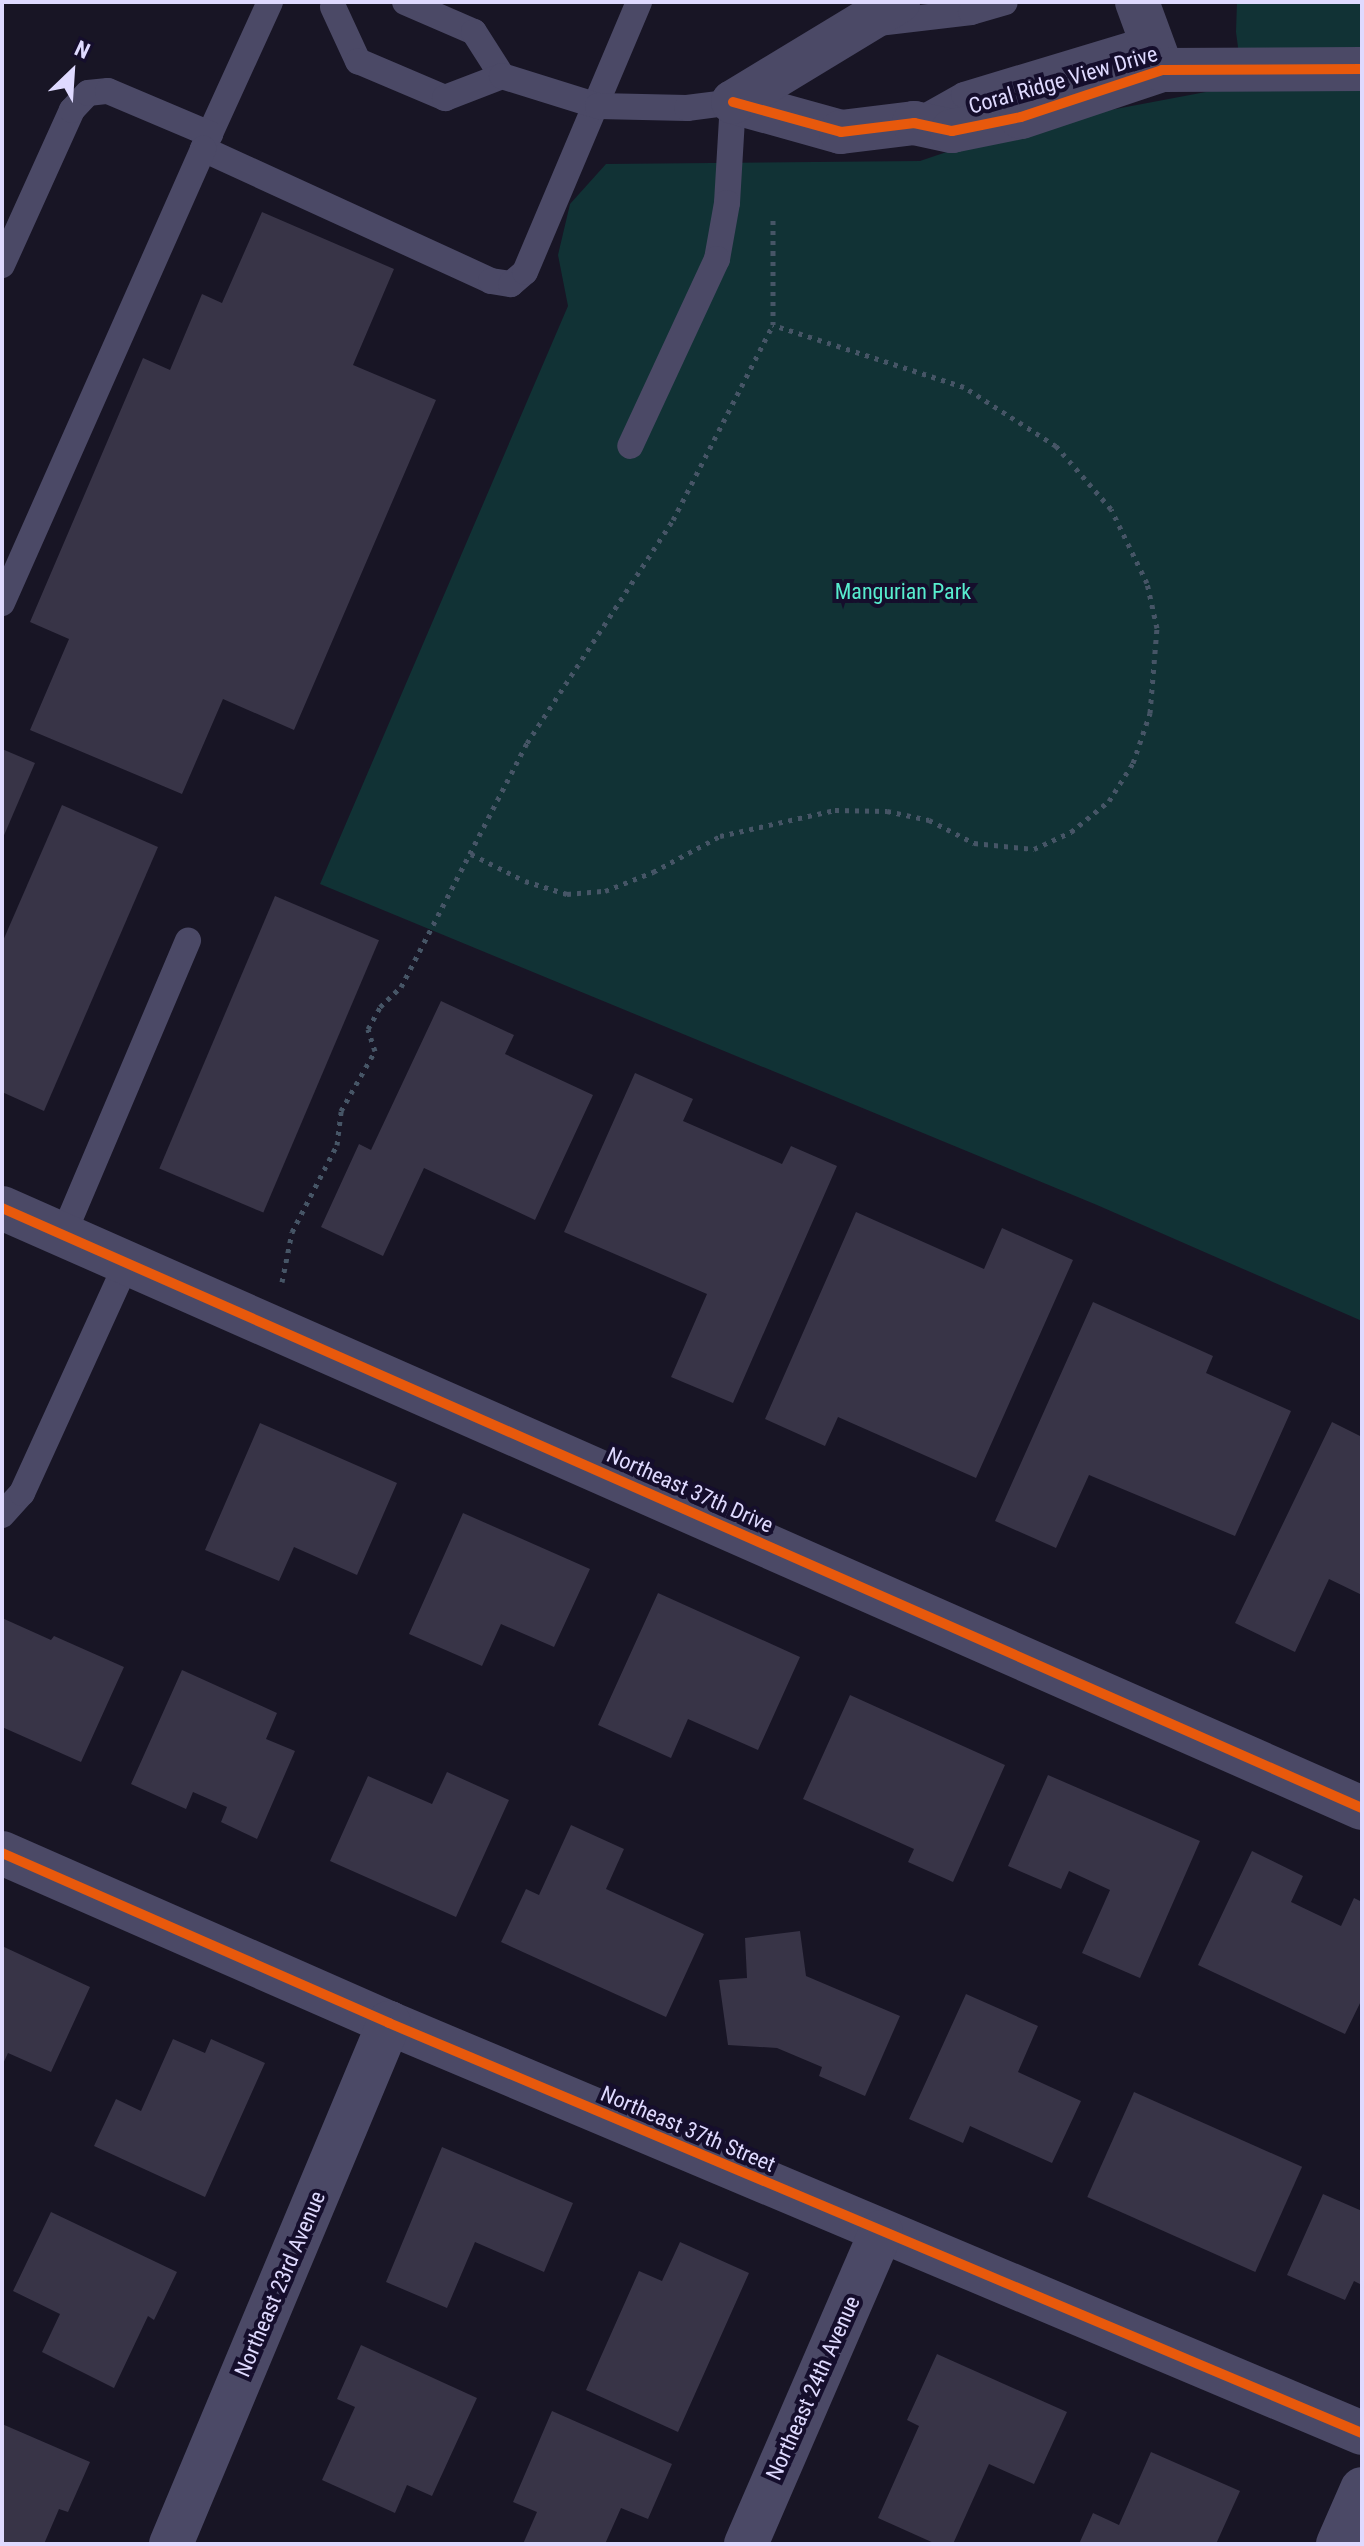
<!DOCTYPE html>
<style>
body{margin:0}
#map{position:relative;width:1364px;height:2546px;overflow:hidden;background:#181525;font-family:"Roboto Condensed",sans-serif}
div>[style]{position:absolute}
.green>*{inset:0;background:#113235}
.building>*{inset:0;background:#383447;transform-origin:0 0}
.path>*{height:5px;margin-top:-2.5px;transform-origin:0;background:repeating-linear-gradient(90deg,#465566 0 4px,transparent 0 10px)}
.lane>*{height:26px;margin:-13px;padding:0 13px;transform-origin:13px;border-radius:13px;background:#4b4966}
.street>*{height:44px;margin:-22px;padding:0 22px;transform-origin:22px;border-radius:22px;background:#4b4966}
.cycleway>*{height:10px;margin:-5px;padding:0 5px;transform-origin:5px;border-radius:5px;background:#e8590c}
span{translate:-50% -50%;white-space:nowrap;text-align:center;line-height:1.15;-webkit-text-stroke:8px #150e2c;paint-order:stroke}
.street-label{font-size:22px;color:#dfdaff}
.park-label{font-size:22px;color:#57edce}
.frame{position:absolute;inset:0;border:4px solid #dfdaff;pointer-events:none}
.north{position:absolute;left:32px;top:32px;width:80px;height:80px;-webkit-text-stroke:6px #150e2c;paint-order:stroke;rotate:25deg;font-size:22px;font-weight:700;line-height:32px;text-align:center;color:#dfdaff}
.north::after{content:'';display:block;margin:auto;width:28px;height:36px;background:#dfdaff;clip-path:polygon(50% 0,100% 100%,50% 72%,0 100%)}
</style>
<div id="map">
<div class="green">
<i style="clip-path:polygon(1237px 2px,1362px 2px,1362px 1321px,1097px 1205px,320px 884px,568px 306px,558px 255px,570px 204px,606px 164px,920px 161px,1020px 127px,1243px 85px,1236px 32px)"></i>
</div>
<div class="building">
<i style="clip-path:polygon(262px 212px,394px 269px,353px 365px,436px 400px,294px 730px,223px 699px,182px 794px,30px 730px,69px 639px,30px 622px,143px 358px,170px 370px,202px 294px,222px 303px)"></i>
<i style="clip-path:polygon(2px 749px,35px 763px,2px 840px)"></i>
<i style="clip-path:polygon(62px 805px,158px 847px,44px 1111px,2px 1092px,2px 943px)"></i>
<i style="left:275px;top:896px;width:113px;height:296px;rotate:23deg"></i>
<i style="clip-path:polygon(441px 1001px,514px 1035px,505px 1054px,593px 1095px,535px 1220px,424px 1168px,383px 1256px,321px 1227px,359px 1144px,371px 1150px)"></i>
<i style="clip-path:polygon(635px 1073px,693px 1099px,683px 1121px,782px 1164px,791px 1146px,837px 1166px,733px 1403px,671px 1377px,707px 1294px,564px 1232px)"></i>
<i style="clip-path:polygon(856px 1212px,984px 1269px,1002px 1228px,1073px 1260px,976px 1478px,838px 1417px,825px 1446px,765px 1419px)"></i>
<i style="clip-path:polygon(1093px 1302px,1213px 1356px,1206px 1373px,1291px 1411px,1235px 1536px,1089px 1475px,1056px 1548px,995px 1521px)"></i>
<i style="clip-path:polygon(1332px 1422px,1362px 1437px,1362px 1595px,1329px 1579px,1295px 1652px,1235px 1623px)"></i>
<i style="clip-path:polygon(260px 1423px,397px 1483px,357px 1575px,294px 1547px,279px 1581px,205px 1550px)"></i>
<i style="clip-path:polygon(463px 1513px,590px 1569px,554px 1647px,501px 1624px,482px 1666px,409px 1634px)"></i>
<i style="clip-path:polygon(658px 1593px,800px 1657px,758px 1750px,688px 1719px,671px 1758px,598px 1725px)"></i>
<i style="clip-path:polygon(2px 1618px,51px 1640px,54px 1636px,124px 1667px,81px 1762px,2px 1727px)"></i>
<i style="clip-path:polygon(182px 1670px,277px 1713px,266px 1739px,295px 1751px,257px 1839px,221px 1822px,227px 1807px,193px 1792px,186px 1809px,131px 1784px)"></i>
<i style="clip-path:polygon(850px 1695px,1005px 1765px,953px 1882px,908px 1862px,914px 1849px,803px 1799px)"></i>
<i style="clip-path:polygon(447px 1772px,509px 1800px,456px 1917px,330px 1861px,368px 1776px,432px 1804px)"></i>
<i style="clip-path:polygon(1048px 1775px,1200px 1841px,1140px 1978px,1082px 1953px,1110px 1890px,1069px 1871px,1061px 1889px,1008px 1866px)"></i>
<i style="clip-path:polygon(571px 1825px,624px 1849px,606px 1889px,704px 1934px,666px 2017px,501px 1942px,526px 1889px,539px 1895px)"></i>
<i style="clip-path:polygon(1252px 1851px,1303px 1876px,1291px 1902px,1341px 1926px,1354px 1898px,1362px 1902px,1362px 1999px,1345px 2034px,1198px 1965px)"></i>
<i style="clip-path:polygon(800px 1931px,806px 1976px,900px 2016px,865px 2096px,819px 2076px,822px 2067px,777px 2048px,728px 2045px,719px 1980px,747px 1978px,745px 1938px)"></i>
<i style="clip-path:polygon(2px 1946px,90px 1987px,51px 2072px,8px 2053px,2px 2066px)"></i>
<i style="clip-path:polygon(966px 1994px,1038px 2026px,1018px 2072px,1081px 2101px,1052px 2163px,970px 2126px,963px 2143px,909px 2119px)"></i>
<i style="clip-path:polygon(173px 2039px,205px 2053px,211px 2039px,265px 2063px,205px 2197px,94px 2146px,116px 2099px,141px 2111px)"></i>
<i style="left:1134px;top:2092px;width:184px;height:115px;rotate:24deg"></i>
<i style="clip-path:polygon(442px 2147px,573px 2203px,544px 2272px,475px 2242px,447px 2308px,386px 2282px)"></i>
<i style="clip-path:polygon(1323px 2194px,1362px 2211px,1362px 2285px,1354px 2281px,1345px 2300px,1287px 2275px)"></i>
<i style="clip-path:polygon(51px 2212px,177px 2272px,154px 2320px,148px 2316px,114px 2388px,42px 2352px,60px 2314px,13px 2291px)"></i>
<i style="clip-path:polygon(680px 2242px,749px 2273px,678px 2432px,586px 2390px,639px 2271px,662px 2281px)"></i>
<i style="clip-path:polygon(361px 2345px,477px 2398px,432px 2496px,407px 2485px,395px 2513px,322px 2480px,355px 2407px,337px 2399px)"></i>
<i style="clip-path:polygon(937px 2354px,1067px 2412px,1034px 2484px,989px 2464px,953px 2544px,936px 2544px,878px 2518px,919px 2426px,907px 2420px)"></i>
<i style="clip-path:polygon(552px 2411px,672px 2464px,648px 2519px,621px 2508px,605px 2544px,523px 2544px,537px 2512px,513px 2502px)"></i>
<i style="clip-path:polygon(2px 2424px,90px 2462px,68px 2512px,59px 2509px,44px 2544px,2px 2544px)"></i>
<i style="clip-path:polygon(1151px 2452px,1240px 2491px,1216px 2544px,1079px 2544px,1093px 2513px,1119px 2525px)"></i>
</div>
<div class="path">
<i style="left:471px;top:854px;width:60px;rotate:26.6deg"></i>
<i style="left:525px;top:881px;width:44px;rotate:17.2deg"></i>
<i style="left:567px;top:894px;width:38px;rotate:-5deg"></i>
<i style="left:605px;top:891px;width:52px;rotate:-21.6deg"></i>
<i style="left:653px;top:872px;width:76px;rotate:-28.2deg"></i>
<i style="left:720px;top:836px;width:118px;rotate:-12.7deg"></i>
<i style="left:835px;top:810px;width:52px;rotate:1.1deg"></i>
<i style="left:887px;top:811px;width:43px;rotate:12.1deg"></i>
<i style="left:929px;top:820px;width:51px;rotate:27.1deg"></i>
<i style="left:974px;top:843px;width:60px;rotate:5.7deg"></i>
<i style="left:1034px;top:849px;width:41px;rotate:-24.7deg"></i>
<i style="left:1071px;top:832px;width:49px;rotate:-39.2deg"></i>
<i style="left:1109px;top:801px;width:45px;rotate:-57.7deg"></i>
<i style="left:1133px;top:763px;width:53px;rotate:-71.2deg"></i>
<i style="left:1150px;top:713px;width:85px;rotate:-85.3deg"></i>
<i style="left:1157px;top:628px;width:46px;rotate:-102.5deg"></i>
<i style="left:1147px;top:583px;width:82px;rotate:-115.9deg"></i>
<i style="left:1111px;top:509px;width:84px;rotate:-131.1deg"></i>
<i style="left:1056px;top:446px;width:109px;rotate:-147.3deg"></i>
<i style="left:964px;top:387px;width:201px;rotate:-162deg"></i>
<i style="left:282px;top:1282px;width:51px;rotate:-78.7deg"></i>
<i style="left:292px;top:1232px;width:98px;rotate:-62.7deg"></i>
<i style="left:337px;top:1145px;width:34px;rotate:-83deg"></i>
<i style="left:341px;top:1111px;width:69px;rotate:-60.5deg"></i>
<i style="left:375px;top:1051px;width:23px;rotate:-108deg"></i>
<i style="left:368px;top:1029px;width:25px;rotate:-61deg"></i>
<i style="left:380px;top:1007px;width:29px;rotate:-44deg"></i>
<i style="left:401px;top:987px;width:275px;rotate:-62.7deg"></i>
<i style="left:527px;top:743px;width:267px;rotate:-56.8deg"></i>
<i style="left:673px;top:520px;width:219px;rotate:-62.9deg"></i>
<i style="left:773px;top:325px;width:110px;rotate:-90deg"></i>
</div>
<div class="lane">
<i style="left:270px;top:2px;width:162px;rotate:114.5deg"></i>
<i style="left:203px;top:149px;width:317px;rotate:24.6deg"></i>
<i style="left:491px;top:281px;width:20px;rotate:9deg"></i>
<i style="left:511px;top:284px;width:18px;rotate:-41deg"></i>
<i style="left:525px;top:272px;width:293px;rotate:-67.1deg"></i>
<i style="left:405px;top:2px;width:75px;rotate:23.5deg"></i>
<i style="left:474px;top:32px;width:52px;rotate:57.5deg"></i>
<i style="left:333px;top:7px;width:60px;rotate:65.2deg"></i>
<i style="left:358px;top:61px;width:95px;rotate:23deg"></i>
<i style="left:445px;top:98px;width:61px;rotate:-21.1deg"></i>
<i style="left:502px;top:76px;width:101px;rotate:17.4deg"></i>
<i style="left:598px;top:106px;width:89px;rotate:1.3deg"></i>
<i style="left:687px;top:108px;width:46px;rotate:-7.4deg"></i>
<i style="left:733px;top:102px;width:101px;rotate:93.4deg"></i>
<i style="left:727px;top:203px;width:57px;rotate:100.1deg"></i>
<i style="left:717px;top:259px;width:206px;rotate:114.9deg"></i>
<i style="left:878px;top:23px;width:94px;rotate:-6.7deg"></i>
<i style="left:971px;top:12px;width:35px;rotate:-16deg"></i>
<i style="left:914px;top:123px;width:57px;rotate:-29.2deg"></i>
<i style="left:964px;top:95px;width:194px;rotate:-16.8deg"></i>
<i style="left:2px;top:265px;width:170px;rotate:-65.7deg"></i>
<i style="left:72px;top:110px;width:23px;rotate:-47deg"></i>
<i style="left:88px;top:93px;width:20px;rotate:-6deg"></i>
<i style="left:108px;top:91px;width:111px;rotate:22.9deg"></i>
<i style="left:2px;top:603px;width:497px;rotate:-66.1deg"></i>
<i style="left:63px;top:1235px;width:320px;rotate:-67deg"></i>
<i style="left:2px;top:1515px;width:30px;rotate:-48deg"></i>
<i style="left:22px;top:1493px;width:253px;rotate:-65.5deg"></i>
</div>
<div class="street">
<i style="left:1137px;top:2px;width:72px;rotate:69.8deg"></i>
<i style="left:733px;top:102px;width:112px;rotate:15.5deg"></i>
<i style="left:841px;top:132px;width:74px;rotate:-7deg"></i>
<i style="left:914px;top:123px;width:39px;rotate:12deg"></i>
<i style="left:952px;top:131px;width:70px;rotate:-11.5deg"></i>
<i style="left:1021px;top:117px;width:149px;rotate:-18.4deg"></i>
<i style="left:1162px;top:70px;width:200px;rotate:-0.3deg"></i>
<i style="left:733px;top:102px;width:193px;rotate:-31.2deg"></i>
<i style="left:2px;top:1208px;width:1486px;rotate:23.81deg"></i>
<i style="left:2px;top:1853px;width:423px;rotate:23.7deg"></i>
<i style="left:389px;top:2023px;width:1056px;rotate:22.85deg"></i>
<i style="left:171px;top:2544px;width:565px;rotate:-67.29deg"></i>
<i style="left:746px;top:2544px;width:340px;rotate:-66.6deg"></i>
<i style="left:1338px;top:2544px;width:60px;rotate:-66.4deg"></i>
</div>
<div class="cycleway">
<i style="left:733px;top:102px;width:112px;rotate:15.5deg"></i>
<i style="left:841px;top:132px;width:74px;rotate:-7deg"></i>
<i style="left:914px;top:123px;width:39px;rotate:12deg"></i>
<i style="left:952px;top:131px;width:70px;rotate:-11.5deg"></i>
<i style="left:1021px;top:117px;width:149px;rotate:-18.4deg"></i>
<i style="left:1162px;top:70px;width:200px;rotate:-0.3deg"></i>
<i style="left:2px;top:1208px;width:1486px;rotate:23.81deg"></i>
<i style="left:2px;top:1853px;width:423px;rotate:23.7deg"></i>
<i style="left:389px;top:2023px;width:1056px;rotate:22.85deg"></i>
</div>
<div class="street-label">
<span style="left:1063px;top:80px;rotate:-16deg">Coral Ridge View Drive</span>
<span style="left:690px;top:1490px;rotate:24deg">Northeast 37th Drive</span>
<span style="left:688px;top:2129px;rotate:23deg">Northeast 37th Street</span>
<span style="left:280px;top:2284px;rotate:-67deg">Northeast 23rd Avenue</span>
<span style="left:813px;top:2388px;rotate:-66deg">Northeast 24th Avenue</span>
</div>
<div class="park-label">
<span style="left:903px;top:592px">Mangurian Park</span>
</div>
<div class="frame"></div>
<div class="north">N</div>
</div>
